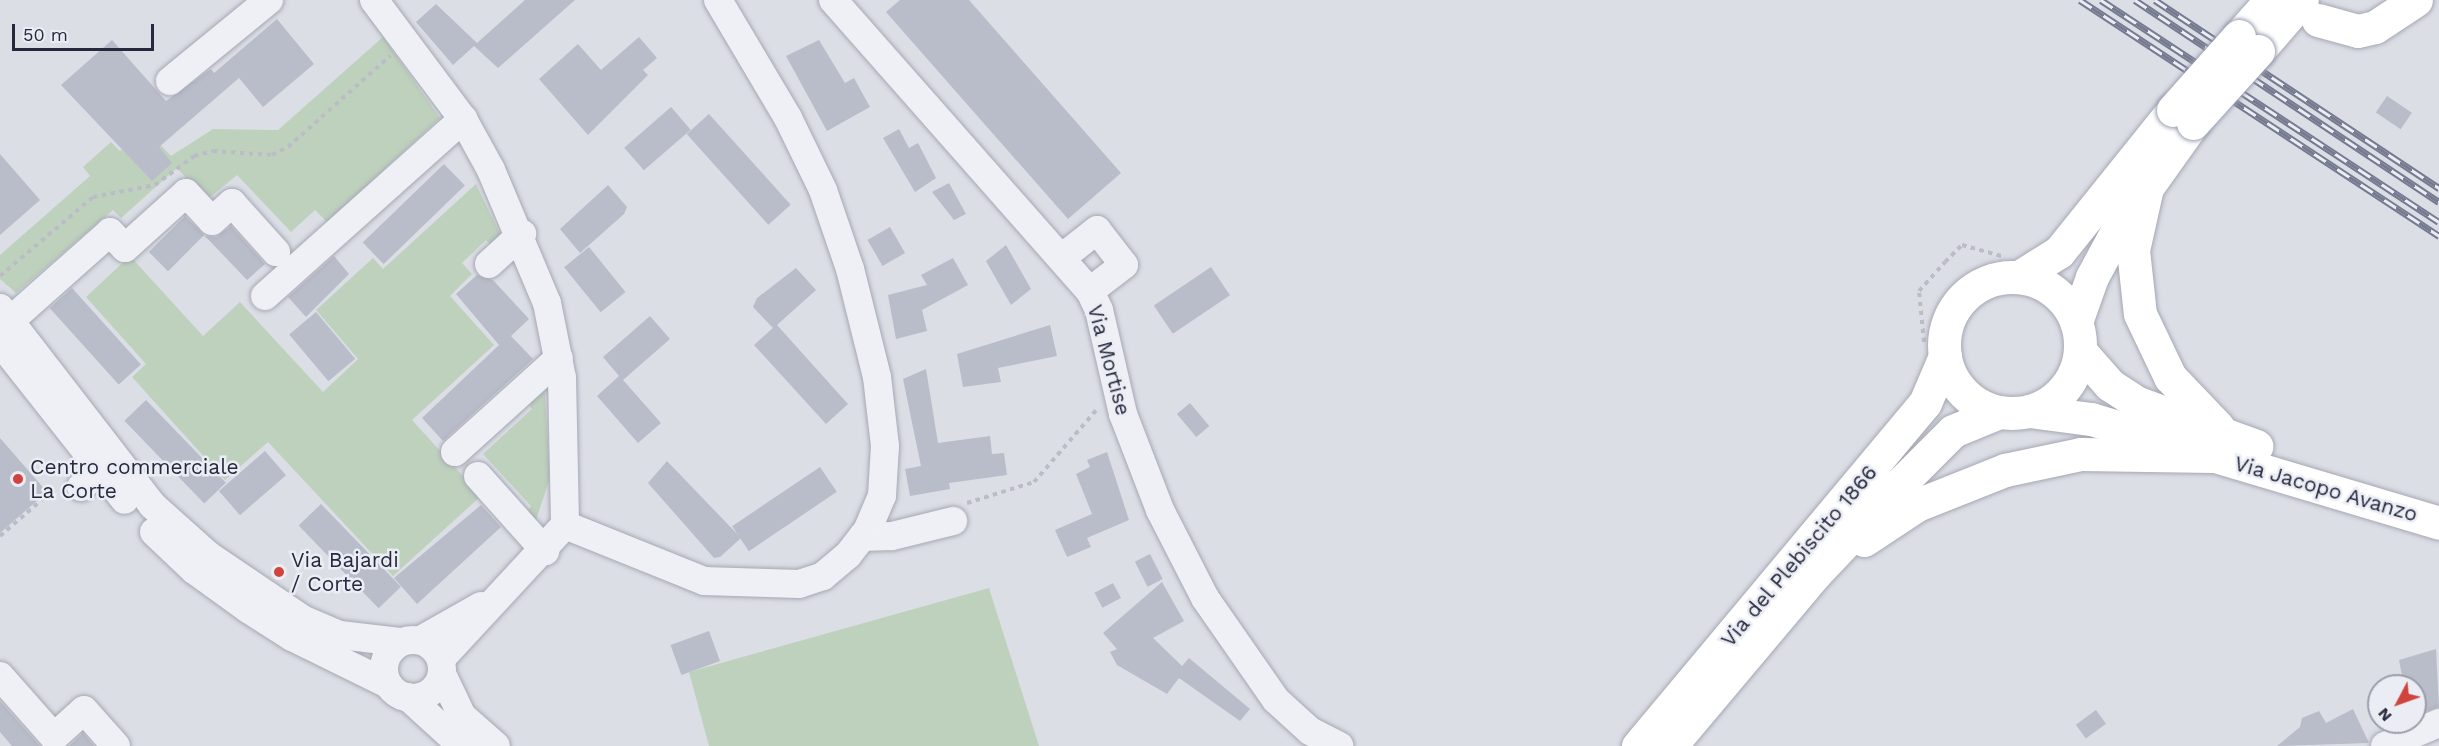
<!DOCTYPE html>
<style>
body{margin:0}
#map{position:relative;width:2439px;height:746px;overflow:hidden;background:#dcdee6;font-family:"Work Sans",sans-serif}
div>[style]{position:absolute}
.green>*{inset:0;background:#bed1bd}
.building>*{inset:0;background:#b9bcc9;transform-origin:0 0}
.path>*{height:4px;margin-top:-2px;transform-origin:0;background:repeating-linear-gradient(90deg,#bbbcc5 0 4.5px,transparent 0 9px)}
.roads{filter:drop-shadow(0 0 2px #a5a8b3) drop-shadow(0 0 2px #a5a8b3)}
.minor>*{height:28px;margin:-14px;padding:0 14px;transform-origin:14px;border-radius:14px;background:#eff0f5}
.minor>.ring{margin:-14px;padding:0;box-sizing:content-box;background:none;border:28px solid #eff0f5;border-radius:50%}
.major>*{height:33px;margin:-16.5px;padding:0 16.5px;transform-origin:16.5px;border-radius:16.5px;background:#fff}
.major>.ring{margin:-16.5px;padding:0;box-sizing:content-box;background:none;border:33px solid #fff;border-radius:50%}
.rail>*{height:7px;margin-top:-3.5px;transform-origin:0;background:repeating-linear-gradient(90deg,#ebedf4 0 14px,#757a90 0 28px);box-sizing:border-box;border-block:2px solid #757a90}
.bridges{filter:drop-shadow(0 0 2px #9ba0b2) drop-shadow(0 0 2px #9ba0b2)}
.major-bridge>*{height:33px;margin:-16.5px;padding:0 16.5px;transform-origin:16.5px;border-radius:16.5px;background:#fff}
.dots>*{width:16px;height:16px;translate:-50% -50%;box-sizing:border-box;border:3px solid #ebedf4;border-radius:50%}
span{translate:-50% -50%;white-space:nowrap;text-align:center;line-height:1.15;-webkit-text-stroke:5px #ebedf4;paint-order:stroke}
.street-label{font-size:21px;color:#26293d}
.poi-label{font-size:21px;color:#26293d}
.left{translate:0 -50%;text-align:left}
.north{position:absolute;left:2367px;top:674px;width:60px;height:60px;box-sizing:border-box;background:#ebedf4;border:2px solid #9c9fab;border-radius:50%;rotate:229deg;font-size:16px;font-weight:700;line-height:24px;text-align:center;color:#26293d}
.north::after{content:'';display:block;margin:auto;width:21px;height:27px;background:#d0443d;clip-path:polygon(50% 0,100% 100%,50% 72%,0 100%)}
.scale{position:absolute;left:12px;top:24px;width:142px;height:27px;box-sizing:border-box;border:3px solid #26293d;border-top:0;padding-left:8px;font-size:18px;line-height:21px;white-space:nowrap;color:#26293d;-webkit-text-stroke:4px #ebedf4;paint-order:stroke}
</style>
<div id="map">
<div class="green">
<i style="clip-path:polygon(383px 37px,440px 118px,327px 222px,315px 210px,291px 232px,237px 175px,207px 200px,177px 168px,121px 218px,113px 210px,16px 293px,0 279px,0 255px,90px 176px,83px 167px,111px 142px,120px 151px,145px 129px,171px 156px,213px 129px,278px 130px)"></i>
<i style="clip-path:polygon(476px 184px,504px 242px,496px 250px,486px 240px,462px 263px,472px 274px,450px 296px,494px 345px,412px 420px,481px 496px,393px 576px,268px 442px,225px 480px,132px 377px,146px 364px,86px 297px,130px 256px,203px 336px,240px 302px,323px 392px,358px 359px,316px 310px,373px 258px,383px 269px)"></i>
<i style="clip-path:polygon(544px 381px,550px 478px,533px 529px,524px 518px,531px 506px,483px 454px,532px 409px,524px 398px)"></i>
<i style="clip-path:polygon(989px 588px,1039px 746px,709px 746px,689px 672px)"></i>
</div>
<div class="building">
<i style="clip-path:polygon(525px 0,575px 0,498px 68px,474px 46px,453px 65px,416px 22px,436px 4px,477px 43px)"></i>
<i style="clip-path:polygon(900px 0,969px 0,1121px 173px,1068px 219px,886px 12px)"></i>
<i style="clip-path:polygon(277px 19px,314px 64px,263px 107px,239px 78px,159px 147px,172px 163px,152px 181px,61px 85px,112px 40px,166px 101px,211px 69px,214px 73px)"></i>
<i style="clip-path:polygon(639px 37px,657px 58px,643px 70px,648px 75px,588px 135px,539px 79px,578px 44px,601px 70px)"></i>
<i style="clip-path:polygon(819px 40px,845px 83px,854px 78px,870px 107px,827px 131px,786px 56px)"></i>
<i style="left:2387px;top:96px;width:30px;height:20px;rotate:34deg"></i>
<i style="left:671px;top:107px;width:30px;height:62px;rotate:49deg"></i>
<i style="left:709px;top:114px;width:122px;height:30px;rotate:48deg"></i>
<i style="clip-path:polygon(899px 129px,909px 148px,918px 143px,936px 178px,915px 192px,883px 138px)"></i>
<i style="clip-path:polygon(0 154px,40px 200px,0 235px)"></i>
<i style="left:444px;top:164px;width:30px;height:113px;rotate:46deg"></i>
<i style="clip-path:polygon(949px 183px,966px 214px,954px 220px,932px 192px)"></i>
<i style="clip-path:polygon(608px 185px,627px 207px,624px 214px,580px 253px,560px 229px)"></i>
<i style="left:185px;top:216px;width:27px;height:51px;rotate:45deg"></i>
<i style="clip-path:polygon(231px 226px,265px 264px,247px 280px,205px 236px,216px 237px)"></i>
<i style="left:890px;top:227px;width:30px;height:26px;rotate:60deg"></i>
<i style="clip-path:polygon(1006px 245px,1031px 289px,1011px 305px,986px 261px)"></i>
<i style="left:589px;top:247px;width:58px;height:32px;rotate:51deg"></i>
<i style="clip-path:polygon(334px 256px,349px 274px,306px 317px,288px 297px)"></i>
<i style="clip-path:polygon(953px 258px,968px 285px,922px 310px,927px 331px,896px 339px,888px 295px,927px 285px,921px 275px)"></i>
<i style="left:1211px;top:267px;width:34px;height:69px;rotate:56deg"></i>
<i style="clip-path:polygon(796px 268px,816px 290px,777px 325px,848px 404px,826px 424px,754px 345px,773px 328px,753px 307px,757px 298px)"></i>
<i style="clip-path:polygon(477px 275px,493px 280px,529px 319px,511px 336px,533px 359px,443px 441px,422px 418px,499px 345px,456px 294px)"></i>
<i style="left:72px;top:288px;width:103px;height:30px;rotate:48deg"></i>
<i style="left:316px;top:312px;width:61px;height:35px;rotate:50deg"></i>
<i style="clip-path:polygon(650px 316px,670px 339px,623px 380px,661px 423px,638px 443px,597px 396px,619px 376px,603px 357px)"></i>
<i style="clip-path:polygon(1050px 325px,1057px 356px,998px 368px,1001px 382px,963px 387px,957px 354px)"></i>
<i style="clip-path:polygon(926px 369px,938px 443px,990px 436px,992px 454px,1004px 453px,1007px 475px,949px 483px,950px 489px,910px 496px,905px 469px,921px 466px,903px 379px)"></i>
<i style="left:146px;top:400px;width:115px;height:30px;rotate:46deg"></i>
<i style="left:1190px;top:403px;width:30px;height:17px;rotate:50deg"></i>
<i style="clip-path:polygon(0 438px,47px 492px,0 533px)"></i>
<i style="left:265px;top:451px;width:32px;height:61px;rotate:49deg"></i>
<i style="clip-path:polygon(1107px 452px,1129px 520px,1087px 538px,1091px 547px,1067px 557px,1055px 530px,1092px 514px,1076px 474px,1090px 467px,1087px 460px)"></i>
<i style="clip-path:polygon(667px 461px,741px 538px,720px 557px,714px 558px,648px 483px)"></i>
<i style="left:820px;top:467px;width:30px;height:106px;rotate:56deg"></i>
<i style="left:321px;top:504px;width:115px;height:31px;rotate:46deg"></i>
<i style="clip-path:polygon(481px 505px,501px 527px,417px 604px,394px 578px)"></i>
<i style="left:1150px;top:554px;width:28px;height:17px;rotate:63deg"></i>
<i style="clip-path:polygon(1162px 582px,1184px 621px,1153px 638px,1182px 666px,1189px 658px,1250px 709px,1240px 721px,1179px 678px,1167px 694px,1117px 665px,1110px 652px,1117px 649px,1103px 633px)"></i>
<i style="left:1113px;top:583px;width:17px;height:21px;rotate:62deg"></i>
<i style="left:709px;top:631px;width:32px;height:41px;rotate:70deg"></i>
<i style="clip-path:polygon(2436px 649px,2439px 707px,2415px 715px,2415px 686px,2404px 686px,2399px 660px)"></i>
<i style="clip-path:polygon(0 701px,40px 746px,12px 746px,0 732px)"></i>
<i style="clip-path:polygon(2353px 709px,2369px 743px,2277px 746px,2300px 727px,2302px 718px,2319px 711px,2326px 723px)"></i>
<i style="left:2096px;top:710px;width:17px;height:25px;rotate:54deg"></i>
<i style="clip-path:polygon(83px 733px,94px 746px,69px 746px)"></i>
</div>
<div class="path">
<i style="left:0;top:276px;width:122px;rotate:-40.3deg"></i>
<i style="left:93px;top:197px;width:63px;rotate:-11deg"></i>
<i style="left:155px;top:185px;width:49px;rotate:-36.6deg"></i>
<i style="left:194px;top:156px;width:20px;rotate:-15deg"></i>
<i style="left:213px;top:151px;width:59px;rotate:3.9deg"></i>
<i style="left:272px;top:155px;width:18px;rotate:-27deg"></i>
<i style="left:288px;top:147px;width:137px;rotate:-41.7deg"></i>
<i style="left:1924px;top:342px;width:51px;rotate:-95.6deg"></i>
<i style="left:1919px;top:291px;width:39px;rotate:-48deg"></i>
<i style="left:1945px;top:262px;width:24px;rotate:-45deg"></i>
<i style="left:1962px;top:245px;width:45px;rotate:15.6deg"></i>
<i style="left:967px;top:503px;width:70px;rotate:-17.4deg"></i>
<i style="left:1034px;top:482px;width:98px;rotate:-49.1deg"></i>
<i style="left:0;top:536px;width:69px;rotate:-40.9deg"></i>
</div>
<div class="roads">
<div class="minor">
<i style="left:374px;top:0;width:149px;rotate:53.2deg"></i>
<i style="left:463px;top:119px;width:58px;rotate:61.2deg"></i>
<i style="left:491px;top:170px;width:144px;rotate:67.2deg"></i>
<i style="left:547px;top:303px;width:76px;rotate:78.7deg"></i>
<i style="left:562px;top:378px;width:147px;rotate:88.8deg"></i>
<i style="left:565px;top:525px;width:183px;rotate:132.8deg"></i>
<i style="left:833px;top:0;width:388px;rotate:48.6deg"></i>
<i style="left:1090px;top:291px;width:21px;rotate:65deg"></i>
<i style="left:1099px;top:310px;width:107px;rotate:77deg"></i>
<i style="left:1123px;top:414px;width:103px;rotate:68.9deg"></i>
<i style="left:1160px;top:510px;width:99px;rotate:62.9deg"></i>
<i style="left:1205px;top:598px;width:124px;rotate:55.2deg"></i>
<i style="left:1276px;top:700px;width:46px;rotate:42.4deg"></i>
<i style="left:1310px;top:731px;width:33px;rotate:27deg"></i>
<i style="left:170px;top:81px;width:128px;rotate:-39.3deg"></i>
<i style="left:1064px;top:256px;width:42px;rotate:-38.2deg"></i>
<i style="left:1097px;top:230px;width:44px;rotate:52.4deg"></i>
<i style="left:1124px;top:265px;width:43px;rotate:142.6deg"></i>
<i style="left:489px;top:264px;width:45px;rotate:-42.3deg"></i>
<i style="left:265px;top:296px;width:266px;rotate:-41.8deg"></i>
<i style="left:0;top:308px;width:249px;rotate:52.3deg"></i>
<i style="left:152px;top:505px;width:75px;rotate:41.8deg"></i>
<i style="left:208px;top:555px;width:116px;rotate:34.1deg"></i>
<i style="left:304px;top:620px;width:39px;rotate:23deg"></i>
<i style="left:340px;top:635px;width:60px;rotate:6.7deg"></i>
<i style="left:11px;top:320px;width:132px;rotate:-41.6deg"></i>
<i style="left:110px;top:232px;width:22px;rotate:47deg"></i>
<i style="left:125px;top:248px;width:82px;rotate:-42deg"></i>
<i style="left:186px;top:193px;width:38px;rotate:47deg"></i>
<i style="left:212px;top:221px;width:27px;rotate:-42deg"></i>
<i style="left:232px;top:203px;width:66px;rotate:48.1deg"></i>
<i style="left:0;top:342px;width:201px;rotate:51.7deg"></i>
<i style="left:455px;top:452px;width:140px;rotate:-42.1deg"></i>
<i style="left:478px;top:476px;width:101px;rotate:48.2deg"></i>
<i style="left:81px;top:487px;width:25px;rotate:-40deg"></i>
<i style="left:565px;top:525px;width:150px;rotate:21.9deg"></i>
<i style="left:704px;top:581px;width:95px;rotate:1.8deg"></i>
<i style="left:799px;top:584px;width:25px;rotate:-18deg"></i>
<i style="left:823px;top:576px;width:33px;rotate:-40deg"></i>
<i style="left:848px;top:555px;width:31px;rotate:-52deg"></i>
<i style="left:867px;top:531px;width:38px;rotate:-67deg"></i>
<i style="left:882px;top:496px;width:50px;rotate:-86.6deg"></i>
<i style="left:885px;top:446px;width:69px;rotate:-96.6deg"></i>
<i style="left:877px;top:377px;width:111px;rotate:-104deg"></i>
<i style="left:850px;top:269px;width:83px;rotate:-108.9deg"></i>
<i style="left:823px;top:190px;width:80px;rotate:-115.9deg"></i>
<i style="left:788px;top:118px;width:137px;rotate:-120.7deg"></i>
<i style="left:154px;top:532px;width:55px;rotate:43.5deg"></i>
<i style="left:194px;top:570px;width:67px;rotate:35.8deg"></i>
<i style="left:248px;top:609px;width:52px;rotate:32.5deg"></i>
<i style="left:292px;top:637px;width:107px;rotate:26.1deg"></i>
<i style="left:862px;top:537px;width:30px;rotate:-2deg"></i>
<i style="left:892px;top:536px;width:63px;rotate:-13.8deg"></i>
<i class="ring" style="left:384px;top:640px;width:30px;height:30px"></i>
<i style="left:421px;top:640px;width:69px;rotate:-29.5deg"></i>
<i style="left:442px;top:674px;width:47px;rotate:64.5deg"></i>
<i style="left:462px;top:716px;width:45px;rotate:41.4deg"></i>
<i style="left:0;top:676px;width:81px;rotate:48.5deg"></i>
<i style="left:54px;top:737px;width:40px;rotate:-42deg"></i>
<i style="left:84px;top:710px;width:48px;rotate:48.4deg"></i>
<i style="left:408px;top:697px;width:73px;rotate:42.2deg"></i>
<i style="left:2385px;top:746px;width:59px;rotate:-23.1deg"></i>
</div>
<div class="major">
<i style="left:2318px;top:20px;width:41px;rotate:15.4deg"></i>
<i style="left:2358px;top:31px;width:17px;rotate:-13deg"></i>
<i style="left:2375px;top:27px;width:49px;rotate:-33.4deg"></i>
<i style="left:2239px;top:36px;width:48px;rotate:-48.4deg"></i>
<i style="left:2258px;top:51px;width:67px;rotate:-49.2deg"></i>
<i style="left:2148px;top:183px;width:69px;rotate:102.6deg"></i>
<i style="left:2133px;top:250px;width:64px;rotate:83.8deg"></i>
<i style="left:2140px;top:314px;width:70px;rotate:64.5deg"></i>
<i style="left:2170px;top:377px;width:69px;rotate:46.2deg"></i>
<i style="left:2019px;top:277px;width:47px;rotate:-32deg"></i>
<i style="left:2059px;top:252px;width:182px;rotate:-51.2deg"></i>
<i class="ring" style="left:1944px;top:277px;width:103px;height:103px"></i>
<i style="left:2076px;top:322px;width:48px;rotate:-70.4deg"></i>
<i style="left:2092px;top:277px;width:57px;rotate:-61.6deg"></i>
<i style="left:2119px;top:227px;width:128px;rotate:-54.6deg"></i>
<i style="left:2080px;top:351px;width:45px;rotate:48.6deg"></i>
<i style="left:2110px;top:385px;width:33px;rotate:33deg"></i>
<i style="left:2138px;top:403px;width:126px;rotate:20deg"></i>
<i style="left:2029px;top:411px;width:63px;rotate:7.4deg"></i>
<i style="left:2091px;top:419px;width:363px;rotate:16.6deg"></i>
<i style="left:1864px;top:540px;width:64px;rotate:-33.4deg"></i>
<i style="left:1917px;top:505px;width:95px;rotate:-21.7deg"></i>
<i style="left:2005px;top:470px;width:78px;rotate:-11.9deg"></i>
<i style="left:2081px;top:454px;width:131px;rotate:0.9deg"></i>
<i style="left:1638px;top:746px;width:447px;rotate:-50.1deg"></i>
<i style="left:1925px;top:403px;width:51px;rotate:-66.9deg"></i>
<i style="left:1670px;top:746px;width:224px;rotate:-49.9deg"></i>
<i style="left:1814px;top:575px;width:124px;rotate:-46.6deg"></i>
<i style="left:1899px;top:485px;width:76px;rotate:-45deg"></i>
<i style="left:1953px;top:431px;width:50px;rotate:-22.4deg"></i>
</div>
</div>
<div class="rail">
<i style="left:2080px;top:0;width:430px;rotate:33.3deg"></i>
<i style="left:2101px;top:0;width:404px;rotate:33.3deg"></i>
<i style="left:2135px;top:0;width:365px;rotate:33.6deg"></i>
<i style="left:2155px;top:0;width:341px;rotate:33.5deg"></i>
</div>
<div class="bridges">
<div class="major-bridge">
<i style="left:2173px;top:110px;width:99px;rotate:-48.3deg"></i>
<i style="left:2193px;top:123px;width:97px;rotate:-47.9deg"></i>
</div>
</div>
<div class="dots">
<i style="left:18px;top:479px;background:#d0443d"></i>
<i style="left:279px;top:572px;background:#d0443d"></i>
</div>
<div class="street-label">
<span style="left:1109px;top:360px;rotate:75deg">Via Mortise</span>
<span style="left:2326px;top:489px;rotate:16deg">Via Jacopo Avanzo</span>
<span style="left:1799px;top:556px;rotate:-50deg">Via del Plebiscito 1866</span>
</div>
<div class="poi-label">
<span class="left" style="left:30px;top:479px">Centro commerciale<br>La Corte</span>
<span class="left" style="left:291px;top:572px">Via Bajardi<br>/ Corte</span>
</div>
<div class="north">N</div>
<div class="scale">50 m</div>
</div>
